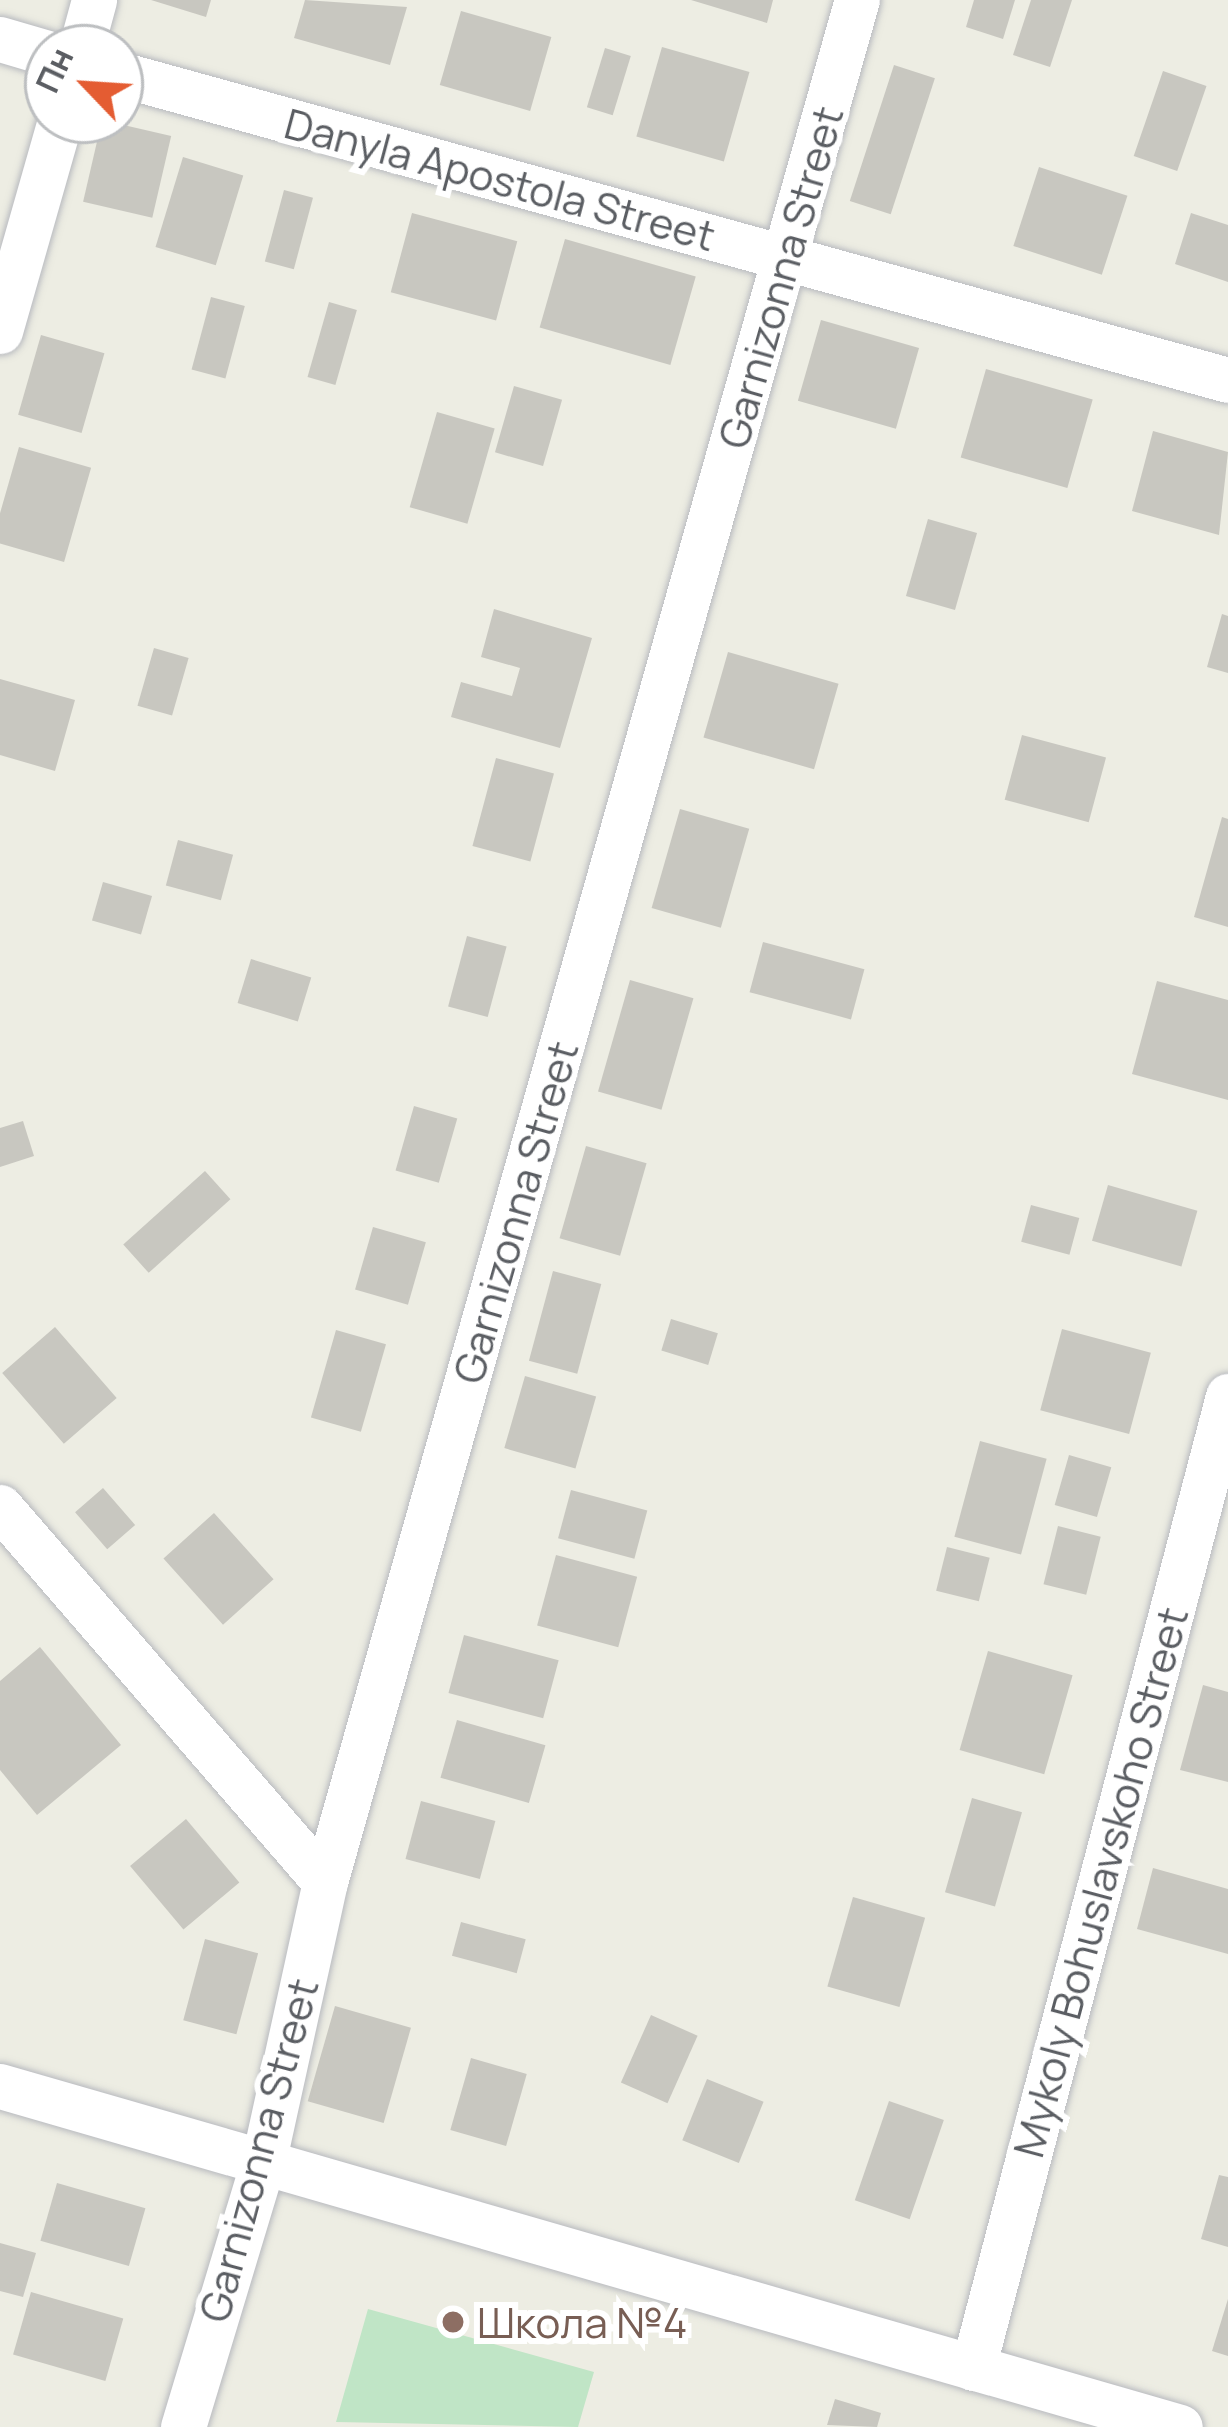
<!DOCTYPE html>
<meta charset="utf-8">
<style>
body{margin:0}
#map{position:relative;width:1228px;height:2427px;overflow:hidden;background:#edede3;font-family:Manrope,sans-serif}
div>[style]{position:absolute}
.green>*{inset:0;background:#c0e5c6}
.building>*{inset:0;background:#c8c7c0;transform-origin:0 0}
.roads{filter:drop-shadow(0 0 3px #b8babf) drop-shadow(0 0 3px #b8babf)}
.minor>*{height:45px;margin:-22.5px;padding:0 22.5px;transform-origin:22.5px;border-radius:22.5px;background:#fff}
.dots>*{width:33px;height:33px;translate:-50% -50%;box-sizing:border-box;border:6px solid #fff;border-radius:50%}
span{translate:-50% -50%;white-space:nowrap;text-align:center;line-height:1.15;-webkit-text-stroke:12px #fff;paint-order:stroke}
.street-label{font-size:42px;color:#5b5e63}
.education-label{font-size:42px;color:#785e54}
.left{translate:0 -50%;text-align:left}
.north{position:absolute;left:24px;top:24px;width:120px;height:120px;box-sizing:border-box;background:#fff;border:3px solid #bdbfc1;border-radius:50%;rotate:295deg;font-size:33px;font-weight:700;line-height:48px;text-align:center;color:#5b5e63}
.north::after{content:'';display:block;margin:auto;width:42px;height:54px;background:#e45c32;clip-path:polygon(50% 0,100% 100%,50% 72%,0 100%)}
</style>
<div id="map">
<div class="green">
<i style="clip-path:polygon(368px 2309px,594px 2372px,578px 2427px,336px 2422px)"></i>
</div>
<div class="building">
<i style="clip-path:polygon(151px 0,211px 0,206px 17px)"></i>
<i style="clip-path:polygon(305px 0,407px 7px,390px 65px,294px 38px)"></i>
<i style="clip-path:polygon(691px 0,773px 0,767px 23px)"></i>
<i style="clip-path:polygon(974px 0,1015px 0,1003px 39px,966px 27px)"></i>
<i style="clip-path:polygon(1031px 0,1072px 0,1050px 67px,1013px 55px)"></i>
<i style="left:461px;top:11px;width:94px;height:77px;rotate:16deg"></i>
<i style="left:662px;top:47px;width:91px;height:93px;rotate:16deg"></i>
<i style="left:605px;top:48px;width:27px;height:62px;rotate:17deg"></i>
<i style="left:894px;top:65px;width:43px;height:143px;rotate:18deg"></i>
<i style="left:1163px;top:71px;width:46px;height:90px;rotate:19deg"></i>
<i style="left:102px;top:120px;width:71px;height:84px;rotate:13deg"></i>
<i style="left:183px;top:157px;width:63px;height:94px;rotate:17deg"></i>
<i style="left:1039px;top:167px;width:93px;height:83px;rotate:18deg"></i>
<i style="left:284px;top:190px;width:30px;height:74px;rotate:15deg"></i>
<i style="left:412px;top:213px;width:109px;height:82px;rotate:15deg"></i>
<i style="clip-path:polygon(1191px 213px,1228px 225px,1228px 282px,1175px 264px)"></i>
<i style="left:565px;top:239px;width:136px;height:92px;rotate:16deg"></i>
<i style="left:211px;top:297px;width:35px;height:75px;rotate:15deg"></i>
<i style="left:329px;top:302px;width:29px;height:78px;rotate:16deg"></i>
<i style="left:821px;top:320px;width:102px;height:84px;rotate:16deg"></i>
<i style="left:41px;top:335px;width:66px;height:83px;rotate:16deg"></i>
<i style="left:986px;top:369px;width:111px;height:92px;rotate:16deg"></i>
<i style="left:514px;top:386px;width:50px;height:69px;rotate:16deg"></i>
<i style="left:437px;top:412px;width:60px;height:99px;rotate:16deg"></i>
<i style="clip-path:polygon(1153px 431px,1228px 452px,1219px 535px,1132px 511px)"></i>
<i style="left:19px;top:447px;width:75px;height:98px;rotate:16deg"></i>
<i style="left:928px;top:519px;width:51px;height:80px;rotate:16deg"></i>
<i style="clip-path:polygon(494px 609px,592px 638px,560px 748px,451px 717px,461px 682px,512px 696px,520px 668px,481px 657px)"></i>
<i style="clip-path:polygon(1222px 614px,1228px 616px,1228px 673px,1207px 667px)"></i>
<i style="left:154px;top:648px;width:36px;height:60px;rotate:16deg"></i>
<i style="left:728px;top:652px;width:115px;height:89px;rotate:16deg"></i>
<i style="clip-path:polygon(0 679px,75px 700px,55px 771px,0 755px)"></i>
<i style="left:1022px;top:735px;width:87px;height:67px;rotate:15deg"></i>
<i style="left:496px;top:758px;width:60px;height:91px;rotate:15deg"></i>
<i style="left:680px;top:809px;width:72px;height:103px;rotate:16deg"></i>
<i style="clip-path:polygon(1222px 817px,1228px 819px,1228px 927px,1194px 917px)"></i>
<i style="left:178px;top:840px;width:57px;height:47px;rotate:15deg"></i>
<i style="left:103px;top:882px;width:51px;height:40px;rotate:16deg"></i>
<i style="left:467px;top:936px;width:41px;height:73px;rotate:15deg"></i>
<i style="left:763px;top:942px;width:105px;height:52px;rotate:15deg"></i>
<i style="left:251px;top:959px;width:63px;height:46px;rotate:17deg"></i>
<i style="left:630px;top:980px;width:66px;height:116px;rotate:16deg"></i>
<i style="clip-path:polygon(1157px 981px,1228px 1000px,1228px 1100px,1132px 1074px)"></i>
<i style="left:414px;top:1106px;width:45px;height:67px;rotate:16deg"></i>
<i style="clip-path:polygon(23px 1121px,34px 1156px,0 1167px,0 1128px)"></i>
<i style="left:586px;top:1146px;width:63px;height:96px;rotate:16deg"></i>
<i style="left:205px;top:1171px;width:38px;height:110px;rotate:48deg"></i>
<i style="left:1108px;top:1185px;width:93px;height:58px;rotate:16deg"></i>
<i style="left:1031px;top:1205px;width:50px;height:38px;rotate:15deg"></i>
<i style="left:373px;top:1227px;width:55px;height:65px;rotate:16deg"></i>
<i style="left:553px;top:1271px;width:50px;height:93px;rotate:15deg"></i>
<i style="left:671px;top:1319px;width:49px;height:33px;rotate:17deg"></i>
<i style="left:55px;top:1327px;width:94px;height:70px;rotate:49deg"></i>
<i style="left:1062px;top:1329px;width:92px;height:84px;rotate:15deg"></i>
<i style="left:336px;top:1330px;width:52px;height:91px;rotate:16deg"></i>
<i style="left:525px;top:1376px;width:74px;height:75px;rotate:16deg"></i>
<i style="left:980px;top:1441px;width:69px;height:99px;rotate:15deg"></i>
<i style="left:1069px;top:1455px;width:44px;height:52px;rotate:16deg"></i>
<i style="left:103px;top:1488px;width:49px;height:37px;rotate:49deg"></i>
<i style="left:571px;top:1490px;width:79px;height:50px;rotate:15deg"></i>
<i style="left:214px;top:1513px;width:89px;height:68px;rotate:48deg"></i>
<i style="left:1058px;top:1526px;width:44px;height:60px;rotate:14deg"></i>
<i style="left:947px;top:1547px;width:44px;height:45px;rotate:14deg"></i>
<i style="left:556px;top:1555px;width:84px;height:73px;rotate:15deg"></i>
<i style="left:464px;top:1635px;width:98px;height:60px;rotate:15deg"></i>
<i style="clip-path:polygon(40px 1647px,121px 1745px,37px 1815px,0 1770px,0 1681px)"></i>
<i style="left:988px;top:1651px;width:88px;height:103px;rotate:16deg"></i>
<i style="clip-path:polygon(1203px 1685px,1228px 1692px,1228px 1782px,1180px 1770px)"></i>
<i style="left:457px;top:1720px;width:92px;height:60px;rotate:16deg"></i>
<i style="left:972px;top:1798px;width:52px;height:98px;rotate:16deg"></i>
<i style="left:421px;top:1801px;width:77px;height:60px;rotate:15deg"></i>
<i style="left:186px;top:1819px;width:83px;height:73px;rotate:50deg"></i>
<i style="clip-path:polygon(1153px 1868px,1228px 1889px,1228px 1954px,1137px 1929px)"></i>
<i style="left:853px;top:1897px;width:75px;height:93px;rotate:16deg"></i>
<i style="left:461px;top:1922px;width:67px;height:35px;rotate:15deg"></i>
<i style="left:205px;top:1939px;width:55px;height:84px;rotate:15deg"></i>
<i style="left:335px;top:2006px;width:79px;height:99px;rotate:16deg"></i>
<i style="left:651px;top:2015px;width:51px;height:74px;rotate:24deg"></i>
<i style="left:471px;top:2058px;width:58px;height:75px;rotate:16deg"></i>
<i style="left:707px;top:2079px;width:61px;height:66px;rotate:22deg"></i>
<i style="left:889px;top:2101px;width:58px;height:105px;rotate:19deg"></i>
<i style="clip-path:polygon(1219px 2175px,1228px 2177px,1228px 2247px,1201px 2239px)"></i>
<i style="left:57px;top:2183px;width:92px;height:60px;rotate:16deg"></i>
<i style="clip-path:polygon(0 2243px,36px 2253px,23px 2297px,0 2291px)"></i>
<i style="left:31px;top:2292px;width:96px;height:65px;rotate:16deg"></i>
<i style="clip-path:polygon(1228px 2299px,1228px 2356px,1212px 2351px)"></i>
<i style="clip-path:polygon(835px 2399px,881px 2413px,877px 2427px,827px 2425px)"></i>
</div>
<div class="roads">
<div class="minor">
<i style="left:0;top:39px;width:50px;rotate:16.3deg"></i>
<i style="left:81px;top:48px;width:50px;rotate:-74.8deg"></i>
<i style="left:120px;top:74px;width:1149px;rotate:15.44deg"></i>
<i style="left:0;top:331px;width:219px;rotate:-74.1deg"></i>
<i style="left:0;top:1507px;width:496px;rotate:49.1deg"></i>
<i style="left:0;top:2086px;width:1228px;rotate:16.12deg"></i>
<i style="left:973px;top:2368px;width:1005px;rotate:-75.3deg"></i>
<i style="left:183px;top:2427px;width:280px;rotate:-73.2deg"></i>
<i style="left:264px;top:2159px;width:284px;rotate:-77.6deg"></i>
<i style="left:325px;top:1882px;width:1956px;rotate:-74.22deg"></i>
</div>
</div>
<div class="dots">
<i style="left:453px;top:2322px;background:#8d6e63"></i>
</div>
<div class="street-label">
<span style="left:500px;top:179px;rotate:15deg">Danyla Apostola Street</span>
<span style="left:780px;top:277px;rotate:-74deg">Garnizonna Street</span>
<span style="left:515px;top:1212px;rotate:-74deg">Garnizonna Street</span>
<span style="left:1100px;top:1882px;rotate:-75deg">Mykoly Bohuslavskoho Street</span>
<span style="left:258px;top:2150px;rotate:-75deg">Garnizonna Street</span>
</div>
<div class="education-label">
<span class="left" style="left:477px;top:2322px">Школа №4</span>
</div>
<div class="north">Пн</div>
</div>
